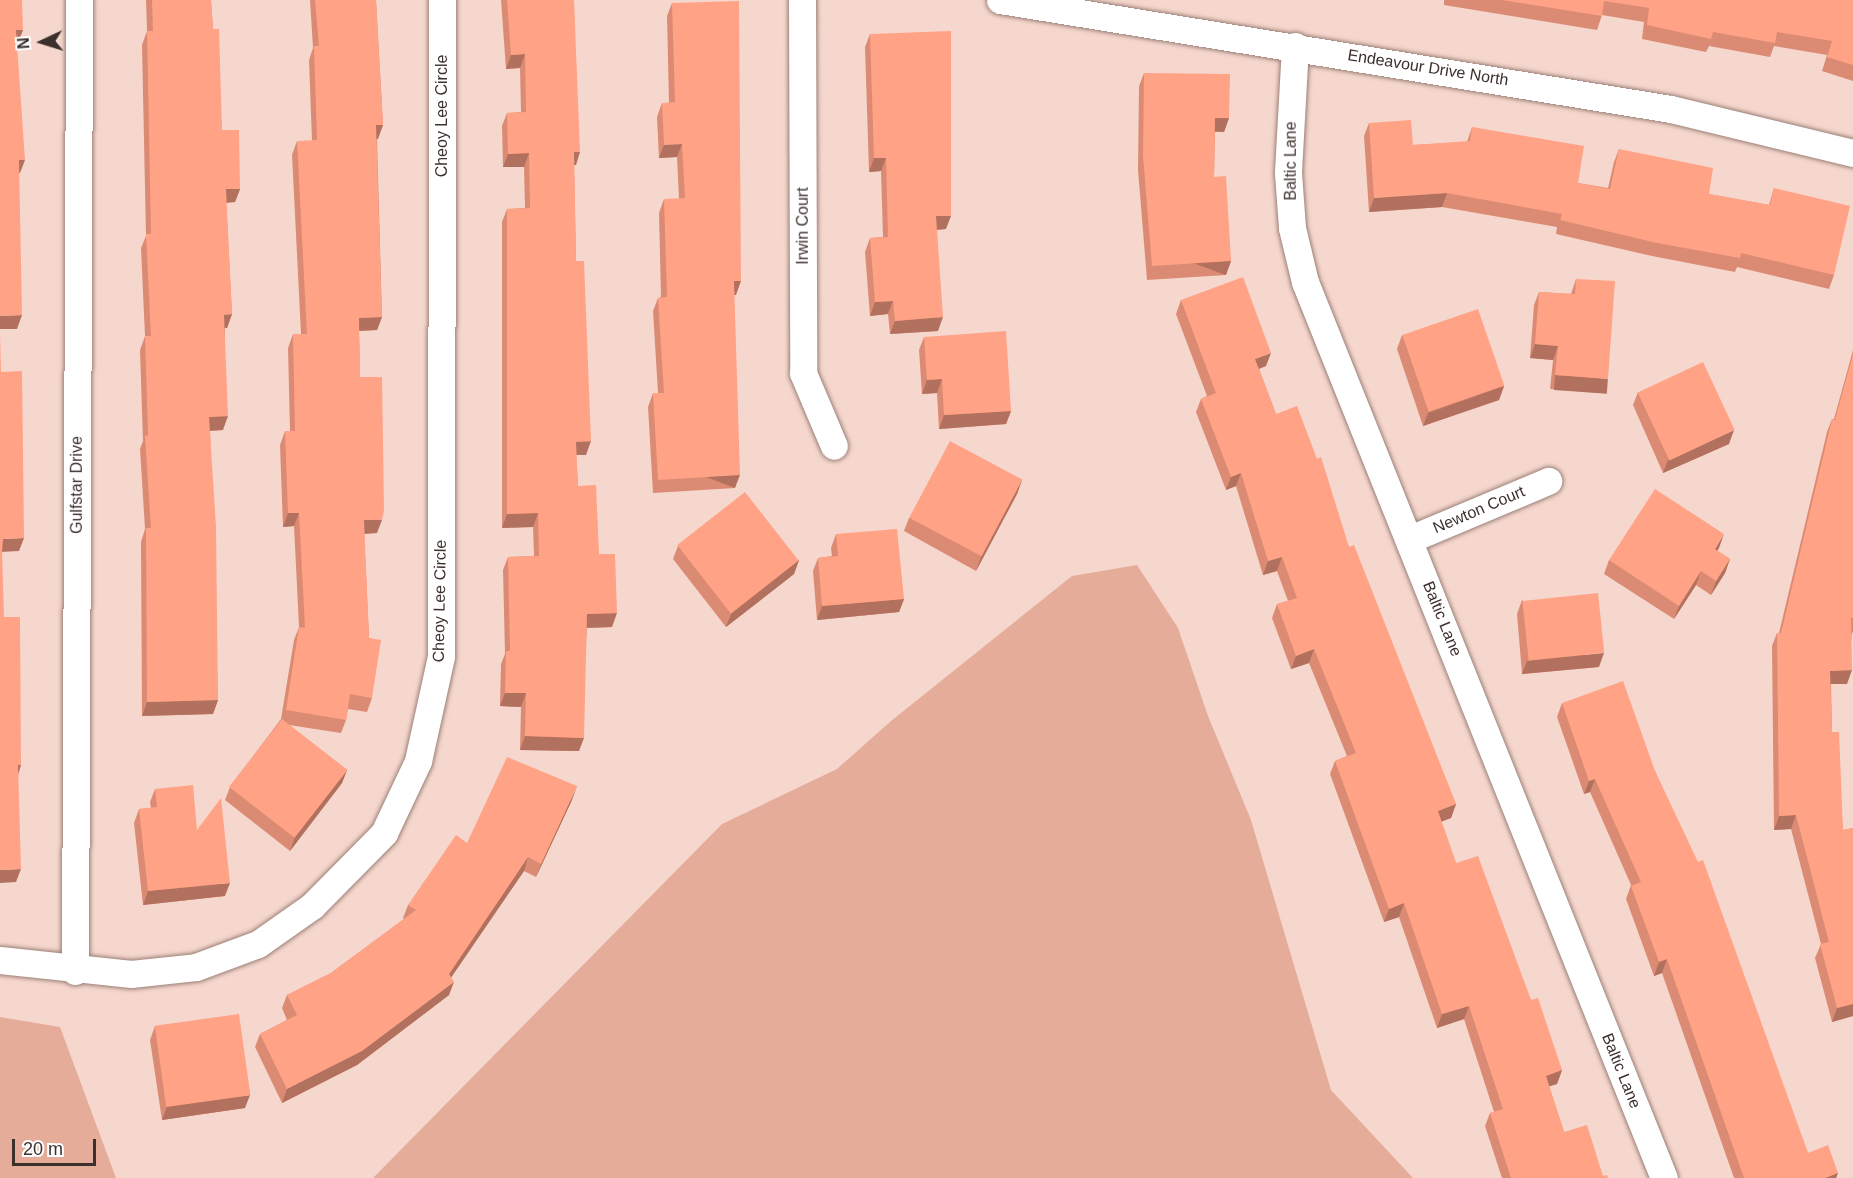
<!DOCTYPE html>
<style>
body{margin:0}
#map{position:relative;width:1853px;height:1178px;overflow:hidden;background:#f6d7ce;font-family:Helvetica,sans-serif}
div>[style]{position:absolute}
.green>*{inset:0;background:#e5ac9a}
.roads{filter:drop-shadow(0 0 2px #9b8077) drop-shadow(0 0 2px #9b8077)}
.minor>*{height:27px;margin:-13.5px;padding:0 13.5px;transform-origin:13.5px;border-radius:13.5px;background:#fff}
.wall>*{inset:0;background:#db8b73}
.shaded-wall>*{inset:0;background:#b2715e;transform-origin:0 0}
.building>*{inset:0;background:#ffa286;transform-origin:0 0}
span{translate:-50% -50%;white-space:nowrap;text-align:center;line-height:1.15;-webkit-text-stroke:4.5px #fff;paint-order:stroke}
.street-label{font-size:16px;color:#3c302d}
.north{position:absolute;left:12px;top:12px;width:60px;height:60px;-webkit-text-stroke:4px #fff;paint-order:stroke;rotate:266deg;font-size:16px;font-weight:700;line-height:24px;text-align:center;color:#3c302d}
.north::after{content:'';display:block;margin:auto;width:21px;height:27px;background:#3c302d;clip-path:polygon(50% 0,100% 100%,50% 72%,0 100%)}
.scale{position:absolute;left:12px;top:1139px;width:84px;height:27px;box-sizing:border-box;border:3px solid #3c302d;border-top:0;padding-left:8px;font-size:18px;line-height:21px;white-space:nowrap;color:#3c302d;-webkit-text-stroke:4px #fff;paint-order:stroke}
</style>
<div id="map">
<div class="green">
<i style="clip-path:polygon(1137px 565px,1178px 628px,1208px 716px,1251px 820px,1331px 1090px,1413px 1178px,373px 1178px,722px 824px,837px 769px,891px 721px,1072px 576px)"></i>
<i style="clip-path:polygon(0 1017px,60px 1027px,116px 1178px,0 1178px)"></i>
</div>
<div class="roads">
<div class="minor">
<i style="left:802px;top:0;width:373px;rotate:89.8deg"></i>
<i style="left:803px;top:373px;width:79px;rotate:67deg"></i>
<i style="left:1000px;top:0;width:680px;rotate:9.23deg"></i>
<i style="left:1671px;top:109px;width:187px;rotate:13.6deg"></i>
<i style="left:1295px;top:46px;width:127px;rotate:93.2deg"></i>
<i style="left:1288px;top:173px;width:55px;rotate:85.8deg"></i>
<i style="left:1292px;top:228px;width:56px;rotate:76.5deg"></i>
<i style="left:1305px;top:282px;width:965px;rotate:68.17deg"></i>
<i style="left:1410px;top:539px;width:150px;rotate:-22.8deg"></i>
<i style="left:0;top:960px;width:132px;rotate:6.1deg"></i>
<i style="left:131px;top:974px;width:65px;rotate:-6.1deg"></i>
<i style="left:196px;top:967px;width:66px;rotate:-20.4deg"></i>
<i style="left:258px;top:944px;width:66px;rotate:-35.1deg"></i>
<i style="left:312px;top:906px;width:103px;rotate:-45.4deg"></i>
<i style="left:384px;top:833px;width:80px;rotate:-64.7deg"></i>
<i style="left:418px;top:761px;width:107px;rotate:-77.6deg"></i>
<i style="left:441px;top:656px;width:656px;rotate:-89.91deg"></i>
<i style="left:75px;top:971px;width:971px;rotate:-89.76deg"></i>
</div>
</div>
<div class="wall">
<i style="clip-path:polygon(146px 0,211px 0,213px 29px,222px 130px,240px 189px,235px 202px,226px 203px,232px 314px,227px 328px,225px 328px,223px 430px,210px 431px,218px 700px,213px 714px,142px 716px,141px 542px,145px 529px,140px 449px,143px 441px,140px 350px,145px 336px,141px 248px,146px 236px,142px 45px,147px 31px)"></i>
<i style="clip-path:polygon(310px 0,376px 0,383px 125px,377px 139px,382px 317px,377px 330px,359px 331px,360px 377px,377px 533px,364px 534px,372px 698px,367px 712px,348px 709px,346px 720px,341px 733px,289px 725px,347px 770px,342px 783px,290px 851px,225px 800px,230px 787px,281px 719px,294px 640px,299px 627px,294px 526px,283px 527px,280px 445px,285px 431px,290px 431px,288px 348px,293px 334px,301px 334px,292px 155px,297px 141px,312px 141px,309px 60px,313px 48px)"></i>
<i style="clip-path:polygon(501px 0,574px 0,576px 165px,574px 165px,576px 261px,586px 455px,576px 455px,578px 486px,599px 554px,612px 627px,587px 628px,579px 751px,520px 750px,521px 707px,500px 706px,501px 664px,505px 654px,503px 570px,508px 557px,534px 556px,533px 527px,502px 528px,502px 222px,507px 209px,525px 208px,524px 167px,503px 167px,502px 126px,507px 113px,521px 112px,520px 68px,506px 69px)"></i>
<i style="clip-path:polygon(1444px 0,1853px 0,1853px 81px,1822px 71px,1827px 55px,1774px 46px,1770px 57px,1709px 46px,1706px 52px,1642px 39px,1644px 22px,1602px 15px,1597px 30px,1444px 5px)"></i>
<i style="clip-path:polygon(672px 3px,736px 295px,734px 295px,735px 488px,653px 493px,648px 407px,653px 393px,658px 393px,653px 311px,658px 298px,661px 297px,659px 213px,664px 199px,679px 199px,677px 157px,659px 158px,657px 117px,662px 103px,669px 103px,667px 16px)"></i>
<i style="clip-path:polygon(870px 34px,946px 229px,937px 230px,938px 331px,890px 334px,888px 314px,870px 316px,865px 252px,870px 238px,883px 237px,881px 171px,869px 172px,865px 47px)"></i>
<i style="clip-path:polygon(1144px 73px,1229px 118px,1224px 132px,1215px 132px,1214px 177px,1231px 261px,1226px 275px,1147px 280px,1138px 170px,1139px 86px)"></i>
<i style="clip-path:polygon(1369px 123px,1413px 145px,1467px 142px,1472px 127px,1578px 183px,1608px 188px,1614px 162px,1619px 149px,1709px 194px,1769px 205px,1774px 188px,1834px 275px,1829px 289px,1737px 267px,1735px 272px,1652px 256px,1556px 234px,1557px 227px,1442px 207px,1369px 212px,1364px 136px)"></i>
<i style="clip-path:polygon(1576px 279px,1603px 393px,1550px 389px,1553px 360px,1530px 358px,1534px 305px,1539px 292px,1571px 294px)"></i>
<i style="clip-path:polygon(1181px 300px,1266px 366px,1259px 369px,1276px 414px,1349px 547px,1456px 804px,1451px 818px,1441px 821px,1456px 863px,1531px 1000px,1562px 1070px,1557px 1084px,1549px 1086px,1564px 1132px,1603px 1176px,1608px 1178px,1502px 1178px,1485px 1126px,1490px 1113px,1494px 1112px,1464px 1019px,1437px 1028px,1399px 917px,1384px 922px,1330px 774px,1335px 761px,1347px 756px,1309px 663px,1291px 669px,1272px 618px,1277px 604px,1288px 601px,1277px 571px,1263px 575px,1236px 486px,1226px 490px,1196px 412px,1201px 399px,1207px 396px,1176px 314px)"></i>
<i style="clip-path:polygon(1402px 335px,1504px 386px,1499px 400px,1423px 426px,1397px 349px)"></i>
<i style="clip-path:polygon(924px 337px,1011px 411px,1006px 424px,939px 429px,937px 393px,922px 394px,919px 350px)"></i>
<i style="clip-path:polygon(1853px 350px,1853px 633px,1852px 632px,1847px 684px,1831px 684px,1832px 732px,1843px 830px,1853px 828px,1853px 1016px,1832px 1022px,1815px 958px,1821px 944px,1791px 829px,1774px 830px,1772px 646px,1777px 633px,1779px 633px,1827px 432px,1832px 419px,1834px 419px)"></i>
<i style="clip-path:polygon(1638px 392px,1729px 444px,1663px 473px,1633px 405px)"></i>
<i style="clip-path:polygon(1022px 480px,1017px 494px,976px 571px,904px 531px,909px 518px)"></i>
<i style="clip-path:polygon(836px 534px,904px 599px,899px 612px,817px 620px,813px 571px,818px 558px,832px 556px,831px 548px)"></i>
<i style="clip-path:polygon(678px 546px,799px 560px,794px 574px,726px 627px,673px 559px)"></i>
<i style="clip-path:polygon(1719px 548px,1717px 551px,1730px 559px,1725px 573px,1711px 595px,1696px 585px,1674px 619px,1604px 574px,1609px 560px)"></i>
<i style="clip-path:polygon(1522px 600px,1599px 667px,1522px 674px,1517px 614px)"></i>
<i style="clip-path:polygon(1562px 703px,1655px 771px,1808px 1153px,1838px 1173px,1836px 1178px,1734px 1178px,1662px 973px,1654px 976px,1626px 899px,1631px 885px,1590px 792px,1584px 794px,1557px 717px)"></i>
<i style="clip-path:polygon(155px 789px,197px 830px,225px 896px,143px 905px,134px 823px,139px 809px,151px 808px,150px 802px)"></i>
<i style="clip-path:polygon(572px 800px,536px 877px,524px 871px,451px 977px,449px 995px,357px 1065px,282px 1103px,255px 1047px,260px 1034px,287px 1020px,282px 1008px,287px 995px,331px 973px,404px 919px,403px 918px,408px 905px,467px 843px)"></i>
<i style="clip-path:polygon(155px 1026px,245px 1108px,162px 1120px,150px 1040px)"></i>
</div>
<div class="shaded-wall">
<i style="clip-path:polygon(16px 30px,23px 30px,18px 43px,11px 44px)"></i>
<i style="clip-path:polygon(525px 54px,520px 68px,506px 69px,511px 55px)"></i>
<i style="clip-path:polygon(1215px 118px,1229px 118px,1224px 132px,1210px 131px)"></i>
<i style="clip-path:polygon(376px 125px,383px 125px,378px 139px,371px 139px)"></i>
<i style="clip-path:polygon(682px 144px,677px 157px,659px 158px,664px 145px)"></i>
<i style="clip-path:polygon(574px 152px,580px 152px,576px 165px,569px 166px)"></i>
<i style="clip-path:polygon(529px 153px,524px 167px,503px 167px,508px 154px)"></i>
<i style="clip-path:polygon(874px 158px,886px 158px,881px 171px,869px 172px)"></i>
<i style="clip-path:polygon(19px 160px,25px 160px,20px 173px,14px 174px)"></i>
<i style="clip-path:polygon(226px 189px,240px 189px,235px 202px,221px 203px)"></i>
<i style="clip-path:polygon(1447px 193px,1442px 207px,1369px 212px,1374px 198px)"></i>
<i style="clip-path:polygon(936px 216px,951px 216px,946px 229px,931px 230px)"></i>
<i style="left:1231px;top:261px;width:15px;height:79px;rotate:110deg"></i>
<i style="clip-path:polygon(734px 281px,741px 281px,736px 295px,729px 295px)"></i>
<i style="clip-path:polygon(893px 301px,888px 314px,870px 316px,875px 302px)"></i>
<i style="clip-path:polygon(232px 314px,227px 328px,219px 328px,224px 315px)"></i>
<i style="clip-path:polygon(22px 315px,17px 329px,0 329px,0 316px)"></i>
<i style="clip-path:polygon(382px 317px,377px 330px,354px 331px,359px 318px)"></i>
<i style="clip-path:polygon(943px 317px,938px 331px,890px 334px,895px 321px)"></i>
<i style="clip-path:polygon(1535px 344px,1558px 346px,1553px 360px,1530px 358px)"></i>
<i style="clip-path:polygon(1271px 353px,1266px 366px,1250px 372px,1255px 359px)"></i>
<i style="left:1555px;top:375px;width:53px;height:15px;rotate:4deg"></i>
<i style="clip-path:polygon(942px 379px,937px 393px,922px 394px,927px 380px)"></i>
<i style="clip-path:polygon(1504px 386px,1499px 400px,1423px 426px,1428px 413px)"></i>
<i style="clip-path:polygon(1011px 411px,1006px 424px,939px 429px,944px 415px)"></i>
<i style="clip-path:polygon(228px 416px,223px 430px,204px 431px,209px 417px)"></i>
<i style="clip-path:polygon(1734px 430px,1729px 444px,1663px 473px,1668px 460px)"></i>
<i style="clip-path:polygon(591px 441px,586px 455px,571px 455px,576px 442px)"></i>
<i style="clip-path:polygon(1241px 473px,1236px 486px,1226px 490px,1231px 477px)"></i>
<i style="left:740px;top:475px;width:14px;height:82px;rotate:111deg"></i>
<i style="clip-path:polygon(1022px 480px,1017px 494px,976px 571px,981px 557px)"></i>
<i style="clip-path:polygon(288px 513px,299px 513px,294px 526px,283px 527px)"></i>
<i style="clip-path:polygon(538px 513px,533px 527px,502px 528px,507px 514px)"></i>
<i style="clip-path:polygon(364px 520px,382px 520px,377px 533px,359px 534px)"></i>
<i style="clip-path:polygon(1724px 534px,1719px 548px,1710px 563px,1715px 549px)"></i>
<i style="clip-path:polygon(24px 538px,19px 551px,0 552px,3px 539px)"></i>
<i style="clip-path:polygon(1282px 557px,1277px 571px,1263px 575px,1268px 561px)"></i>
<i style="clip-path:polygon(1730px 559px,1725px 573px,1711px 595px,1716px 581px)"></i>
<i style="clip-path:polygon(799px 560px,794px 574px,726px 627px,731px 614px)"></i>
<i style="clip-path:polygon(1701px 571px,1696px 585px,1674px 619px,1679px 606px)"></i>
<i style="clip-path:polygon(904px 599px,899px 612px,817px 620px,822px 606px)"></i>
<i style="clip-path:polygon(617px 613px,612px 627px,582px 628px,587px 614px)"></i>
<i style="clip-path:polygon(1314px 649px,1309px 663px,1291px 669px,1296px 656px)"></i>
<i style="clip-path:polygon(1604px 653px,1599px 667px,1522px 674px,1527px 661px)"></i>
<i style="clip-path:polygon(1852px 670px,1847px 684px,1825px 684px,1830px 671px)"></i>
<i style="clip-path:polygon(505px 693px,526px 693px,521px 707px,500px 706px)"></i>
<i style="clip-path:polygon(218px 700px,213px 714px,142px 716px,147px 702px)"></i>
<i style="clip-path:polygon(525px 736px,584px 738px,579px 751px,520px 750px)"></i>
<i style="clip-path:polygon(18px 765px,21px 765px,17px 779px)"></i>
<i style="clip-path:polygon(347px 770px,342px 783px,290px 851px,295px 837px)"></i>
<i style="clip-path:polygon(1595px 779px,1590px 792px,1584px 794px,1589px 781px)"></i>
<i style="clip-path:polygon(577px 786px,572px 800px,536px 877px,541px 864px)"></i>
<i style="clip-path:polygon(1456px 804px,1451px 818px,1433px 825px,1438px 811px)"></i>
<i style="clip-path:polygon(1796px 815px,1791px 829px,1774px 830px,1779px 816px)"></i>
<i style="clip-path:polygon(528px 857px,524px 871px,444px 988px,449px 974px)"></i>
<i style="clip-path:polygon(21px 869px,16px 882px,0 883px,0 870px)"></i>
<i style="clip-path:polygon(230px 883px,225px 896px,143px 905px,148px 891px)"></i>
<i style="clip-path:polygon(1404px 903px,1399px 917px,1384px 922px,1389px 909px)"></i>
<i style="clip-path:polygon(1667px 959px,1662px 973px,1654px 976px,1659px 962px)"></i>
<i style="clip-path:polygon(454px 982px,449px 995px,357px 1065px,282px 1103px,287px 1089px)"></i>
<i style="clip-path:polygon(1853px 1004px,1853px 1016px,1832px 1022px,1837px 1008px)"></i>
<i style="clip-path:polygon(1469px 1006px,1464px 1019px,1437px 1028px,1442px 1014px)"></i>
<i style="clip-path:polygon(1562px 1070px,1557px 1084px,1541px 1089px,1546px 1076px)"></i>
<i style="clip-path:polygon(250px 1095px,245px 1108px,162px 1120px,167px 1106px)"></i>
<i style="clip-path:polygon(1838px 1173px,1836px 1178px,1825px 1178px)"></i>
</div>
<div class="building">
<i style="clip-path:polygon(0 0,22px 0,23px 30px,16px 30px,25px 160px,19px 160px,22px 315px,0 316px)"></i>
<i style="clip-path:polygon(152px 0,211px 0,213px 29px,219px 29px,222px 130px,239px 130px,240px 189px,226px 189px,232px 314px,224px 315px,228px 416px,209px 417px,216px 527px,218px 700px,147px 702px,146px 528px,151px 528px,145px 436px,148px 435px,145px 336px,151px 336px,146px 234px,151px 234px,147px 31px,153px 31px)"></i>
<i style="clip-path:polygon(315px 0,376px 0,383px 125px,376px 125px,382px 317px,359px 318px,360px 377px,382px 377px,384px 510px,382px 520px,364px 520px,369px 638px,381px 640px,372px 698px,350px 694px,346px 720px,286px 710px,299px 627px,305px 628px,299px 513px,288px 513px,285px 431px,295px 431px,293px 334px,307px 334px,297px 141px,317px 140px,314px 46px,319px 46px)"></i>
<i style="clip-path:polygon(507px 0,574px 0,580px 152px,574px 152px,576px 261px,584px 261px,591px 441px,576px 442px,578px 486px,596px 485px,599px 554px,615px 554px,617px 613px,587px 614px,584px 738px,525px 736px,526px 693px,505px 693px,506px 651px,510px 651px,508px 557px,539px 556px,538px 513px,507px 514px,507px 209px,530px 208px,529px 153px,508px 154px,507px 113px,526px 112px,525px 54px,511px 55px)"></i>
<i style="clip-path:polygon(1502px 0,1853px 0,1853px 65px,1827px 57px,1832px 41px,1777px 32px,1775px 43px,1713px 32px,1711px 39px,1647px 25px,1649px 8px,1604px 1px,1602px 16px)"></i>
<i style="clip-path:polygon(739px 1px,741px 281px,734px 281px,740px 475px,658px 480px,653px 393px,664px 393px,658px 298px,667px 297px,664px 199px,685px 198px,682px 144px,664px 145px,662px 103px,675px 102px,672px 3px)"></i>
<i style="clip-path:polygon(951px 31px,951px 216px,936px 216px,943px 317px,895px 321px,893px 301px,875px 302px,870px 238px,888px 237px,886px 158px,874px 158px,870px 34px)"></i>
<i style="clip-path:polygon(1144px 73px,1230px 74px,1229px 118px,1215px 118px,1214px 177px,1226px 176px,1231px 261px,1152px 266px,1143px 156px)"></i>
<i style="clip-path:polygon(1411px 120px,1413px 145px,1470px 141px,1472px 127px,1584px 146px,1578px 183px,1610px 189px,1619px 149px,1713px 168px,1709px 194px,1770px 205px,1774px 188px,1850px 206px,1834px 275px,1741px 253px,1740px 258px,1657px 243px,1560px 220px,1562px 214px,1447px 193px,1374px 198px,1369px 123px)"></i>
<i style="clip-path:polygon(1243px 277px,1271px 353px,1255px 359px,1276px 414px,1297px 406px,1317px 459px,1321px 457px,1349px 547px,1354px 545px,1456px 804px,1438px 811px,1456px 863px,1478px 856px,1531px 1000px,1538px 998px,1562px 1070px,1546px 1076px,1564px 1132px,1587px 1125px,1603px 1176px,1607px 1175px,1608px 1178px,1511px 1178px,1490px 1113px,1503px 1109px,1469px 1006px,1442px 1014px,1404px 903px,1389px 909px,1335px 761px,1356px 753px,1314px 649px,1296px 656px,1277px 604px,1297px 598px,1282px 557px,1268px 561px,1241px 473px,1231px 477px,1201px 399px,1216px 393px,1181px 300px)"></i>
<i style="clip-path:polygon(1576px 279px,1615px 281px,1608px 379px,1555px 375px,1558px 346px,1535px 344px,1539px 292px,1575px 294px)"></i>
<i style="left:1478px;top:309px;width:81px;height:80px;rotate:71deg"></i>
<i style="clip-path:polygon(1006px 331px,1011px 411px,944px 415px,942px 379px,927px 380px,924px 337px)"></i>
<i style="clip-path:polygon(0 332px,1px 372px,22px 371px,24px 538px,3px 539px,2px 552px,4px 617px,20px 617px,21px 765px,18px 765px,21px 869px,0 870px)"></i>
<i style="clip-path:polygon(1853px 354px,1853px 618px,1851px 618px,1852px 670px,1830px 671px,1832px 732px,1839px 732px,1843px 830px,1853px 828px,1853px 1004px,1837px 1008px,1820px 944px,1829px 942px,1796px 815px,1779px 816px,1777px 633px,1781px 633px,1832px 419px,1835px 420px)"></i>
<i style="left:1703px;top:362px;width:75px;height:72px;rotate:65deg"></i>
<i style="left:950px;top:441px;width:82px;height:87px;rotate:28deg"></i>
<i style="clip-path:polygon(1655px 489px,1724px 534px,1715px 549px,1730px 559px,1716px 581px,1701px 571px,1679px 606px,1609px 560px)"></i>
<i style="left:745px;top:492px;width:87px;height:86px;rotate:52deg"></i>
<i style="clip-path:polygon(897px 529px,904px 599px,822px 606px,818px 558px,838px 556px,836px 534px)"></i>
<i style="left:1598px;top:593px;width:60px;height:76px;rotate:84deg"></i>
<i style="clip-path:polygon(1623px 681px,1655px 771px,1698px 862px,1703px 860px,1808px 1153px,1828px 1145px,1838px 1173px,1825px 1178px,1744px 1178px,1667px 959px,1659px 962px,1631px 886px,1641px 882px,1595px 779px,1589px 781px,1562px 703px)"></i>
<i style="left:282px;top:719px;width:83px;height:86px;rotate:38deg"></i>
<i style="clip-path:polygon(507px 757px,577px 786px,541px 864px,528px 857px,449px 974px,454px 982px,362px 1051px,287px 1089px,260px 1034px,297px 1015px,287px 995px,331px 973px,416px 910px,408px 905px,456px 835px,467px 843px)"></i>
<i style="clip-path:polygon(193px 785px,197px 830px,221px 798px,230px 883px,148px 891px,139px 809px,157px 807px,155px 789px)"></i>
<i style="left:239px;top:1014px;width:82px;height:85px;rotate:82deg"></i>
</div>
<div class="street-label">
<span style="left:1428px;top:68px;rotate:9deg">Endeavour Drive North</span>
<span style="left:442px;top:116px;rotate:-90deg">Cheoy Lee Circle</span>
<span style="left:1291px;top:161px;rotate:-90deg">Baltic Lane</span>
<span style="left:803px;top:226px;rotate:-90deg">Irwin Court</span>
<span style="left:77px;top:485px;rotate:-90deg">Gulfstar Drive</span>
<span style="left:1479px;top:510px;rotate:-23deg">Newton Court</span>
<span style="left:440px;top:601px;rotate:-89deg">Cheoy Lee Circle</span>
<span style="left:1442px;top:619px;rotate:68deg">Baltic Lane</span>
<span style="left:1621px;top:1071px;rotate:68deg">Baltic Lane</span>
</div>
<div class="north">N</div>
<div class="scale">20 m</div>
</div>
